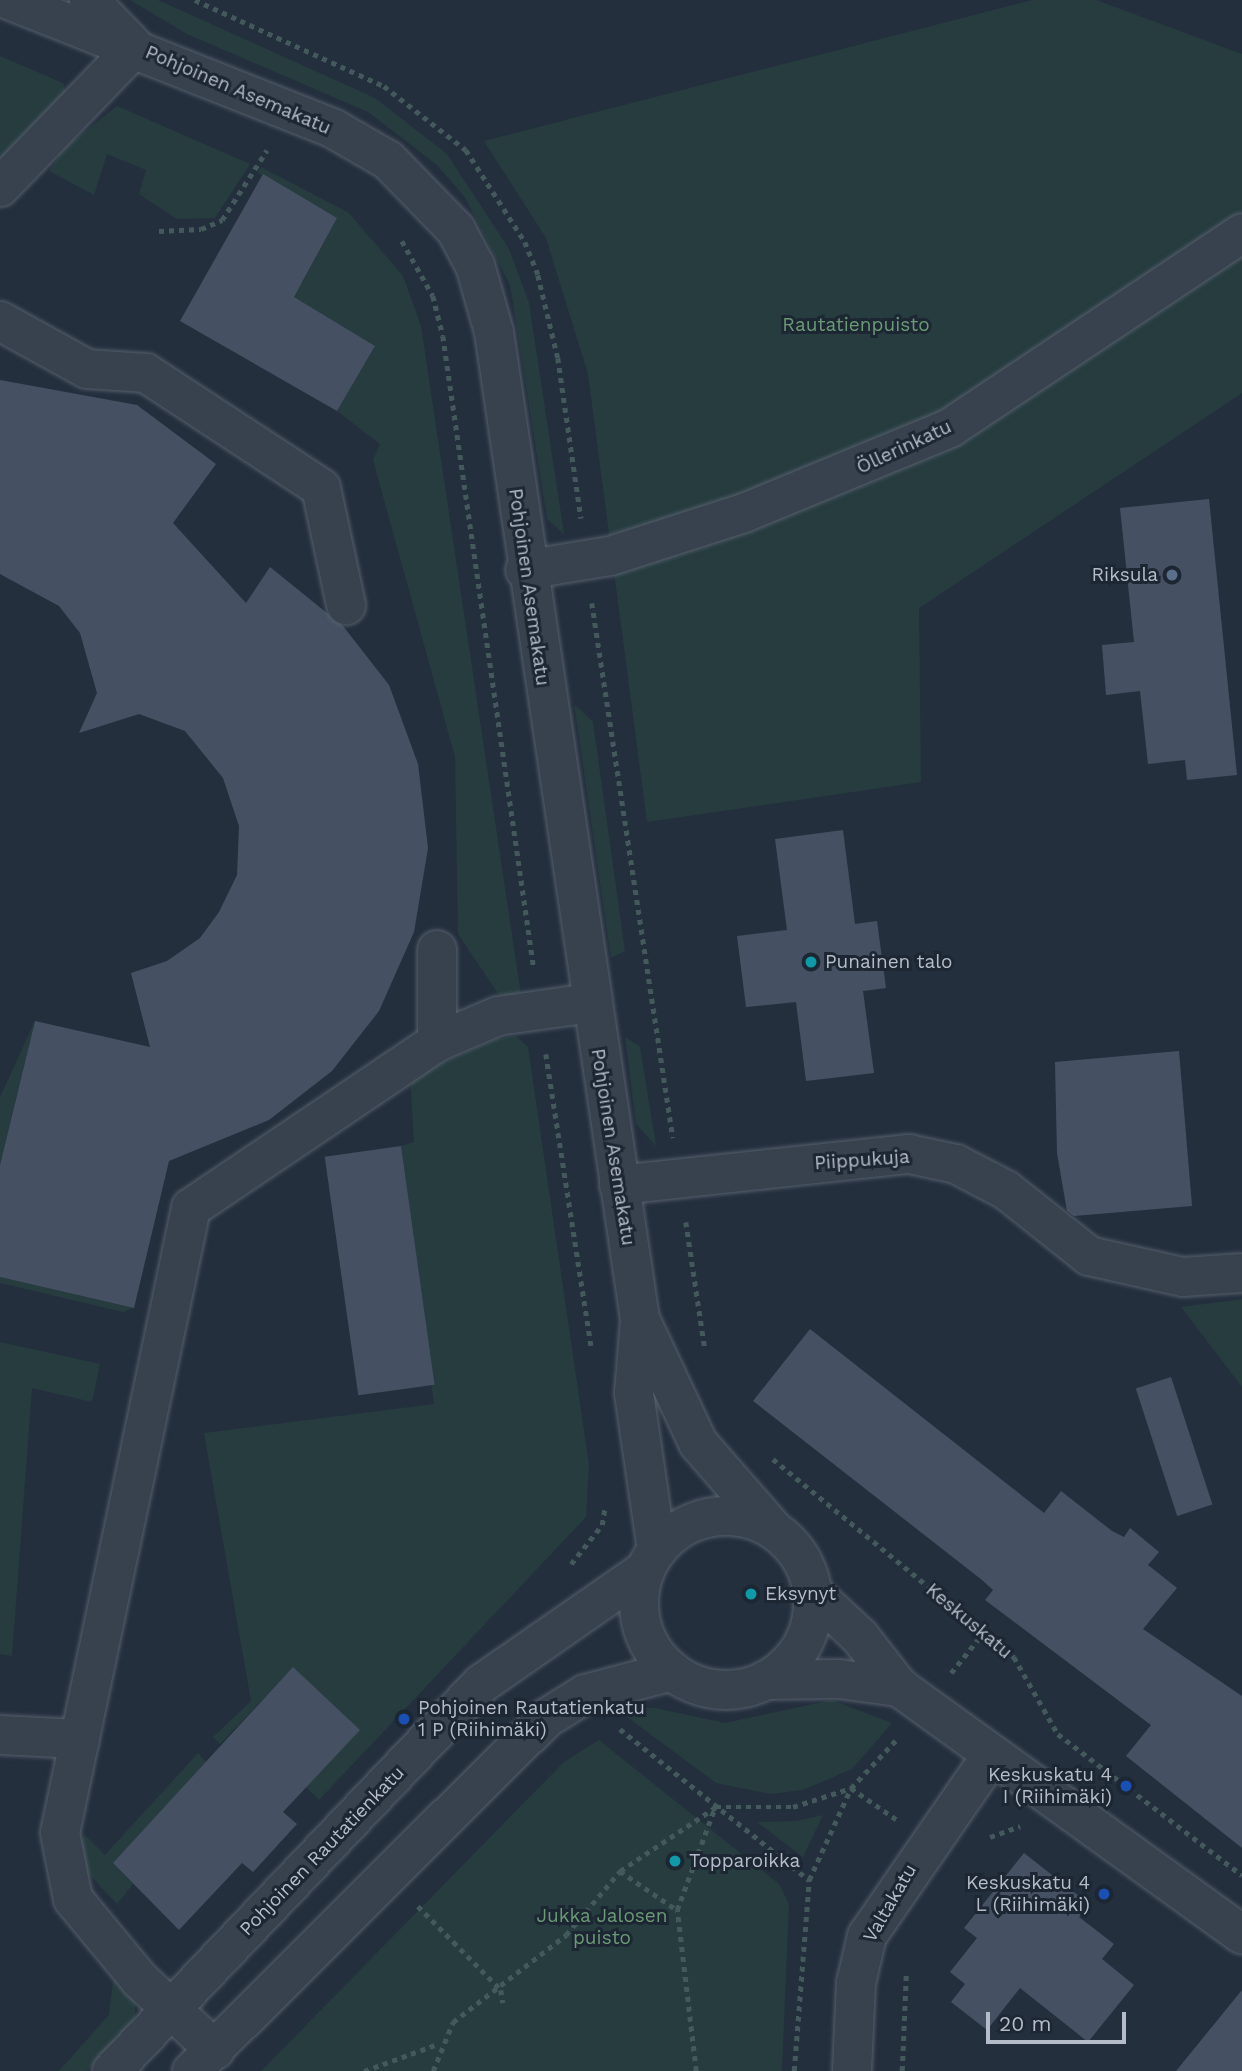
<!DOCTYPE html>
<meta charset="utf-8">
<style>
body{margin:0}
#map{position:relative;width:1242px;height:2071px;overflow:hidden;background:#242f3e;font-family:"Work Sans",sans-serif}
div>[style]{position:absolute}
.green>*{inset:0;background:#263c3f}
.building>*{inset:0;background:#455162;transform-origin:0 0}
.path>*{height:4.5px;margin-top:-2.25px;transform-origin:0;background:repeating-linear-gradient(90deg,#44595c 0 5px,transparent 0 10px)}
.roads{filter:drop-shadow(0 0 2px #565f6c) drop-shadow(0 0 2px #565f6c)}
.minor>*{height:38px;margin:-19px;padding:0 19px;transform-origin:19px;border-radius:19px;background:#38414e}
.minor>.ring{margin:-19px;padding:0;box-sizing:content-box;background:none;border:38px solid #38414e;border-radius:50%}
.dots>*{width:19px;height:19px;translate:-50% -50%;box-sizing:border-box;border:4px solid #1d2633;border-radius:50%}
span{translate:-50% -50%;white-space:nowrap;text-align:center;line-height:1.15;-webkit-text-stroke:6px #1d2633;paint-order:stroke}
.street-label{font-size:19px;color:#b4bcc9}
.park-label{font-size:19px;color:#6b9a76}
.poi-label{font-size:19px;color:#b4bcc9}
.right{translate:-100% -50%;text-align:right}
.left{translate:0 -50%;text-align:left}
.scale{position:absolute;left:986px;top:2012px;width:140px;height:32px;box-sizing:border-box;border:4px solid #b4bcc9;border-top:0;padding-left:9px;font-size:21px;line-height:24px;white-space:nowrap;color:#b4bcc9;-webkit-text-stroke:5px #1d2633;paint-order:stroke}
</style>
<div id="map">
<div class="green">
<i style="clip-path:polygon(130px 0,158px 0,375px 98px,447px 154px,509px 249px,529px 303px,564px 534px,547px 519px,510px 285px,464px 196px,437px 165px,368px 112px,187px 34px)"></i>
<i style="clip-path:polygon(1033px 0,1096px 0,1242px 54px,1242px 393px,919px 608px,921px 782px,647px 822px,588px 374px,546px 238px,484px 141px)"></i>
<i style="clip-path:polygon(0 56px,63px 83px,66px 92px,0 159px)"></i>
<i style="clip-path:polygon(117px 106px,250px 164px,215px 218px,177px 219px,139px 194px,146px 170px,107px 154px,94px 195px,49px 171px,65px 147px)"></i>
<i style="clip-path:polygon(261px 167px,349px 213px,403px 276px,421px 326px,521px 995px,499px 995px,458px 934px,455px 757px,373px 460px,380px 444px,337px 411px,375px 346px,284px 291px,302px 283px,337px 218px,258px 173px)"></i>
<i style="clip-path:polygon(574px 704px,593px 722px,625px 951px,611px 958px)"></i>
<i style="clip-path:polygon(35px 1021px,0 1165px,0 1097px)"></i>
<i style="clip-path:polygon(516px 1036px,528px 1047px,589px 1465px,586px 1517px,319px 1800px,306px 1787px,293px 1668px,220px 1744px,213px 1737px,251px 1701px,204px 1433px,434px 1404px,401px 1146px,414px 1142px,410px 1077px,495px 1039px)"></i>
<i style="clip-path:polygon(625px 1037px,640px 1047px,656px 1146px,636px 1124px)"></i>
<i style="clip-path:polygon(0 1277px,134px 1308px,123px 1312px,0 1283px)"></i>
<i style="clip-path:polygon(1242px 1299px,1242px 1387px,1181px 1307px)"></i>
<i style="clip-path:polygon(0 1342px,100px 1364px,92px 1402px,32px 1388px,12px 1656px,0 1654px)"></i>
<i style="clip-path:polygon(832px 1700px,892px 1723px,852px 1769px,803px 1790px,770px 1794px,716px 1783px,615px 1708px,655px 1708px,725px 1723px)"></i>
<i style="clip-path:polygon(599px 1740px,779px 1884px,789px 1904px,782px 2071px,261px 2071px,564px 1762px)"></i>
<i style="clip-path:polygon(198px 1753px,208px 1764px,113px 1863px,133px 1884px,117px 1904px,84px 1869px,77px 1845px,85px 1835px,105px 1855px)"></i>
<i style="clip-path:polygon(823px 1815px,803px 1857px,757px 1822px,797px 1821px)"></i>
<i style="clip-path:polygon(113px 1981px,124px 1981px,135px 2001px,135px 2021px,87px 2071px,59px 2071px,109px 2015px)"></i>
</div>
<div class="building">
<i style="clip-path:polygon(263px 174px,337px 218px,294px 297px,375px 346px,337px 411px,180px 321px)"></i>
<i style="clip-path:polygon(0 380px,137px 405px,216px 464px,173px 523px,246px 603px,270px 567px,343px 626px,389px 685px,418px 764px,428px 848px,414px 932px,379px 1011px,332px 1071px,269px 1120px,169px 1161px,134px 1308px,0 1277px,0 1165px,35px 1021px,150px 1047px,131px 973px,167px 961px,200px 938px,219px 912px,237px 875px,239px 826px,223px 778px,185px 731px,139px 714px,79px 733px,97px 693px,80px 633px,59px 606px,0 574px)"></i>
<i style="clip-path:polygon(1209px 499px,1237px 775px,1187px 780px,1185px 760px,1148px 764px,1140px 691px,1106px 695px,1102px 645px,1134px 642px,1120px 508px)"></i>
<i style="clip-path:polygon(843px 830px,855px 924px,877px 921px,886px 988px,863px 991px,874px 1073px,806px 1081px,796px 1002px,746px 1007px,737px 936px,787px 930px,775px 839px)"></i>
<i style="clip-path:polygon(1179px 1051px,1192px 1206px,1074px 1216px,1067px 1211px,1057px 1153px,1055px 1062px)"></i>
<i style="left:401px;top:1146px;width:241px;height:77px;rotate:82deg"></i>
<i style="clip-path:polygon(810px 1329px,1044px 1513px,1061px 1491px,1112px 1531px,1124px 1537px,1130px 1528px,1159px 1552px,1148px 1565px,1177px 1588px,1143px 1629px,1242px 1696px,1242px 1848px,1126px 1756px,1151px 1725px,985px 1600px,993px 1590px,982px 1580px,753px 1401px)"></i>
<i style="left:1171px;top:1377px;width:134px;height:37px;rotate:72deg"></i>
<i style="clip-path:polygon(293px 1667px,360px 1730px,283px 1812px,297px 1824px,253px 1872px,242px 1863px,179px 1930px,113px 1863px)"></i>
<i style="clip-path:polygon(1024px 1853px,1089px 1904px,1079px 1917px,1114px 1944px,1102px 1959px,1134px 1985px,1088px 2042px,1020px 1988px,987px 2030px,951px 2002px,965px 1984px,950px 1972px,977px 1938px,964px 1928px)"></i>
<i style="clip-path:polygon(1242px 1990px,1242px 2071px,1176px 2071px)"></i>
</div>
<div class="path">
<i style="left:195px;top:0;width:208px;rotate:24.5deg"></i>
<i style="left:384px;top:86px;width:104px;rotate:38deg"></i>
<i style="left:466px;top:150px;width:109px;rotate:57.3deg"></i>
<i style="left:525px;top:242px;width:35px;rotate:68deg"></i>
<i style="left:538px;top:275px;width:85px;rotate:76.5deg"></i>
<i style="left:558px;top:358px;width:162px;rotate:81.8deg"></i>
<i style="left:159px;top:231px;width:42px;rotate:-2.7deg"></i>
<i style="left:201px;top:229px;width:23px;rotate:-23deg"></i>
<i style="left:222px;top:220px;width:83px;rotate:-57.3deg"></i>
<i style="left:402px;top:241px;width:63px;rotate:60.6deg"></i>
<i style="left:433px;top:296px;width:41px;rotate:76deg"></i>
<i style="left:443px;top:336px;width:640px;rotate:81.82deg"></i>
<i style="left:592px;top:603px;width:541px;rotate:81.39deg"></i>
<i style="left:546px;top:1054px;width:295px;rotate:81.2deg"></i>
<i style="left:686px;top:1222px;width:128px;rotate:81.5deg"></i>
<i style="left:773px;top:1459px;width:312px;rotate:39.4deg"></i>
<i style="left:1014px;top:1657px;width:89px;rotate:60.3deg"></i>
<i style="left:1058px;top:1734px;width:232px;rotate:37.5deg"></i>
<i style="left:571px;top:1564px;width:50px;rotate:-51.5deg"></i>
<i style="left:602px;top:1525px;width:18px;rotate:-81deg"></i>
<i style="left:951px;top:1673px;width:53px;rotate:-51.2deg"></i>
<i style="left:620px;top:1729px;width:242px;rotate:38.6deg"></i>
<i style="left:990px;top:1837px;width:32px;rotate:-20deg"></i>
<i style="left:620px;top:1871px;width:69px;rotate:34.4deg"></i>
<i style="left:418px;top:1906px;width:118px;rotate:45.3deg"></i>
<i style="left:501px;top:1990px;width:13px;rotate:81deg"></i>
<i style="left:364px;top:2071px;width:79px;rotate:-20deg"></i>
<i style="left:433px;top:2071px;width:53px;rotate:-67.8deg"></i>
<i style="left:453px;top:2022px;width:143px;rotate:-37.6deg"></i>
<i style="left:566px;top:1935px;width:84px;rotate:-49.8deg"></i>
<i style="left:620px;top:1871px;width:115px;rotate:-33.7deg"></i>
<i style="left:716px;top:1807px;width:77px"></i>
<i style="left:793px;top:1807px;width:61px;rotate:-18.1deg"></i>
<i style="left:851px;top:1788px;width:55px;rotate:34.6deg"></i>
<i style="left:696px;top:2071px;width:162px;rotate:-96.7deg"></i>
<i style="left:677px;top:1910px;width:110px;rotate:-69.7deg"></i>
<i style="left:794px;top:2071px;width:192px;rotate:-85.5deg"></i>
<i style="left:809px;top:1880px;width:101px;rotate:-65.5deg"></i>
<i style="left:851px;top:1788px;width:67px;rotate:-46.8deg"></i>
<i style="left:902px;top:2071px;width:97px;rotate:-87.6deg"></i>
</div>
<div class="roads">
<div class="minor">
<i style="left:9px;top:0;width:350px;rotate:21.6deg"></i>
<i style="left:334px;top:129px;width:62px;rotate:29.9deg"></i>
<i style="left:388px;top:160px;width:98px;rotate:45.8deg"></i>
<i style="left:456px;top:230px;width:40px;rotate:62deg"></i>
<i style="left:475px;top:265px;width:70px;rotate:74.2deg"></i>
<i style="left:494px;top:332px;width:998px;rotate:81.59deg"></i>
<i style="left:640px;top:1319px;width:74px;rotate:94.6deg"></i>
<i style="left:634px;top:1393px;width:159px;rotate:81.7deg"></i>
<i style="left:89px;top:0;width:60px;rotate:45.7deg"></i>
<i style="left:0;top:187px;width:194px;rotate:-46deg"></i>
<i style="left:0;top:321px;width:99px;rotate:28.9deg"></i>
<i style="left:87px;top:369px;width:59px;rotate:3.9deg"></i>
<i style="left:146px;top:373px;width:209px;rotate:33.3deg"></i>
<i style="left:321px;top:488px;width:120px;rotate:77.9deg"></i>
<i style="left:525px;top:570px;width:86px;rotate:-9.4deg"></i>
<i style="left:610px;top:556px;width:141px;rotate:-17.8deg"></i>
<i style="left:744px;top:513px;width:223px;rotate:-22.4deg"></i>
<i style="left:950px;top:428px;width:351px;rotate:-33.7deg"></i>
<i style="left:437px;top:950px;width:92px;rotate:90deg"></i>
<i style="left:619px;top:1185px;width:292px;rotate:-6.1deg"></i>
<i style="left:909px;top:1154px;width:48px;rotate:12deg"></i>
<i style="left:956px;top:1164px;width:56px;rotate:27.5deg"></i>
<i style="left:1006px;top:1190px;width:106px;rotate:38.5deg"></i>
<i style="left:1089px;top:1256px;width:96px;rotate:12.6deg"></i>
<i style="left:1183px;top:1277px;width:59px;rotate:-3.9deg"></i>
<i style="left:640px;top:1319px;width:137px;rotate:64.9deg"></i>
<i style="left:698px;top:1443px;width:114px;rotate:48.9deg"></i>
<i class="ring" style="left:639px;top:1516px;width:136px;height:136px"></i>
<i style="left:813px;top:1593px;width:64px;rotate:43.1deg"></i>
<i style="left:860px;top:1637px;width:63px;rotate:52deg"></i>
<i style="left:899px;top:1687px;width:423px;rotate:35.8deg"></i>
<i style="left:766px;top:1680px;width:73px;rotate:-0.8deg"></i>
<i style="left:839px;top:1679px;width:61px;rotate:7.6deg"></i>
<i style="left:0;top:1735px;width:80px;rotate:2.9deg"></i>
<i style="left:215px;top:2050px;width:103px;rotate:-137deg"></i>
<i style="left:140px;top:1980px;width:105px;rotate:-129.6deg"></i>
<i style="left:73px;top:1899px;width:67px;rotate:-101.1deg"></i>
<i style="left:60px;top:1833px;width:639px;rotate:-78.16deg"></i>
<i style="left:191px;top:1208px;width:297px;rotate:-34deg"></i>
<i style="left:437px;top:1042px;width:66px;rotate:-23.1deg"></i>
<i style="left:498px;top:1016px;width:94px;rotate:-8deg"></i>
<i style="left:112px;top:2071px;width:535px;rotate:-46.36deg"></i>
<i style="left:481px;top:1684px;width:200px;rotate:-34.8deg"></i>
<i style="left:192px;top:2071px;width:499px;rotate:-44.9deg"></i>
<i style="left:545px;top:1719px;width:47px;rotate:-32deg"></i>
<i style="left:585px;top:1694px;width:90px;rotate:-14.8deg"></i>
<i style="left:852px;top:2071px;width:88px;rotate:-87.4deg"></i>
<i style="left:856px;top:1983px;width:48px;rotate:-76.8deg"></i>
<i style="left:867px;top:1936px;width:216px;rotate:-55.4deg"></i>
</div>
</div>
<div class="dots">
<i style="left:1172px;top:575px;background:#5c6f8a"></i>
<i style="left:811px;top:962px;background:#0f9aa8"></i>
<i style="left:751px;top:1594px;background:#0f9aa8"></i>
<i style="left:404px;top:1719px;background:#1a4fb4"></i>
<i style="left:1126px;top:1786px;background:#1a4fb4"></i>
<i style="left:675px;top:1861px;background:#0f9aa8"></i>
<i style="left:1104px;top:1894px;background:#1a4fb4"></i>
</div>
<div class="street-label">
<span style="left:238px;top:90px;rotate:23deg">Pohjoinen Asemakatu</span>
<span style="left:904px;top:447px;rotate:-25deg">Öllerinkatu</span>
<span style="left:529px;top:587px;rotate:82deg">Pohjoinen Asemakatu</span>
<span style="left:613px;top:1147px;rotate:81deg">Pohjoinen Asemakatu</span>
<span style="left:862px;top:1160px;rotate:-4deg">Piippukuja</span>
<span style="left:969px;top:1621px;rotate:40deg">Keskuskatu</span>
<span style="left:322px;top:1851px;rotate:-46deg">Pohjoinen Rautatienkatu</span>
<span style="left:890px;top:1903px;rotate:-60deg">Valtakatu</span>
</div>
<div class="park-label">
<span style="left:856px;top:325px">Rautatienpuisto</span>
<span style="left:602px;top:1927px">Jukka Jalosen<br>puisto</span>
</div>
<div class="poi-label">
<span class="right" style="left:1158px;top:575px">Riksula</span>
<span class="left" style="left:825px;top:962px">Punainen talo</span>
<span class="left" style="left:765px;top:1594px">Eksynyt</span>
<span class="left" style="left:418px;top:1719px">Pohjoinen Rautatienkatu<br>1 P (Riihimäki)</span>
<span class="right" style="left:1112px;top:1786px">Keskuskatu 4<br>I (Riihimäki)</span>
<span class="left" style="left:689px;top:1861px">Topparoikka</span>
<span class="right" style="left:1090px;top:1894px">Keskuskatu 4<br>L (Riihimäki)</span>
</div>
<div class="scale">20 m</div>
</div>
